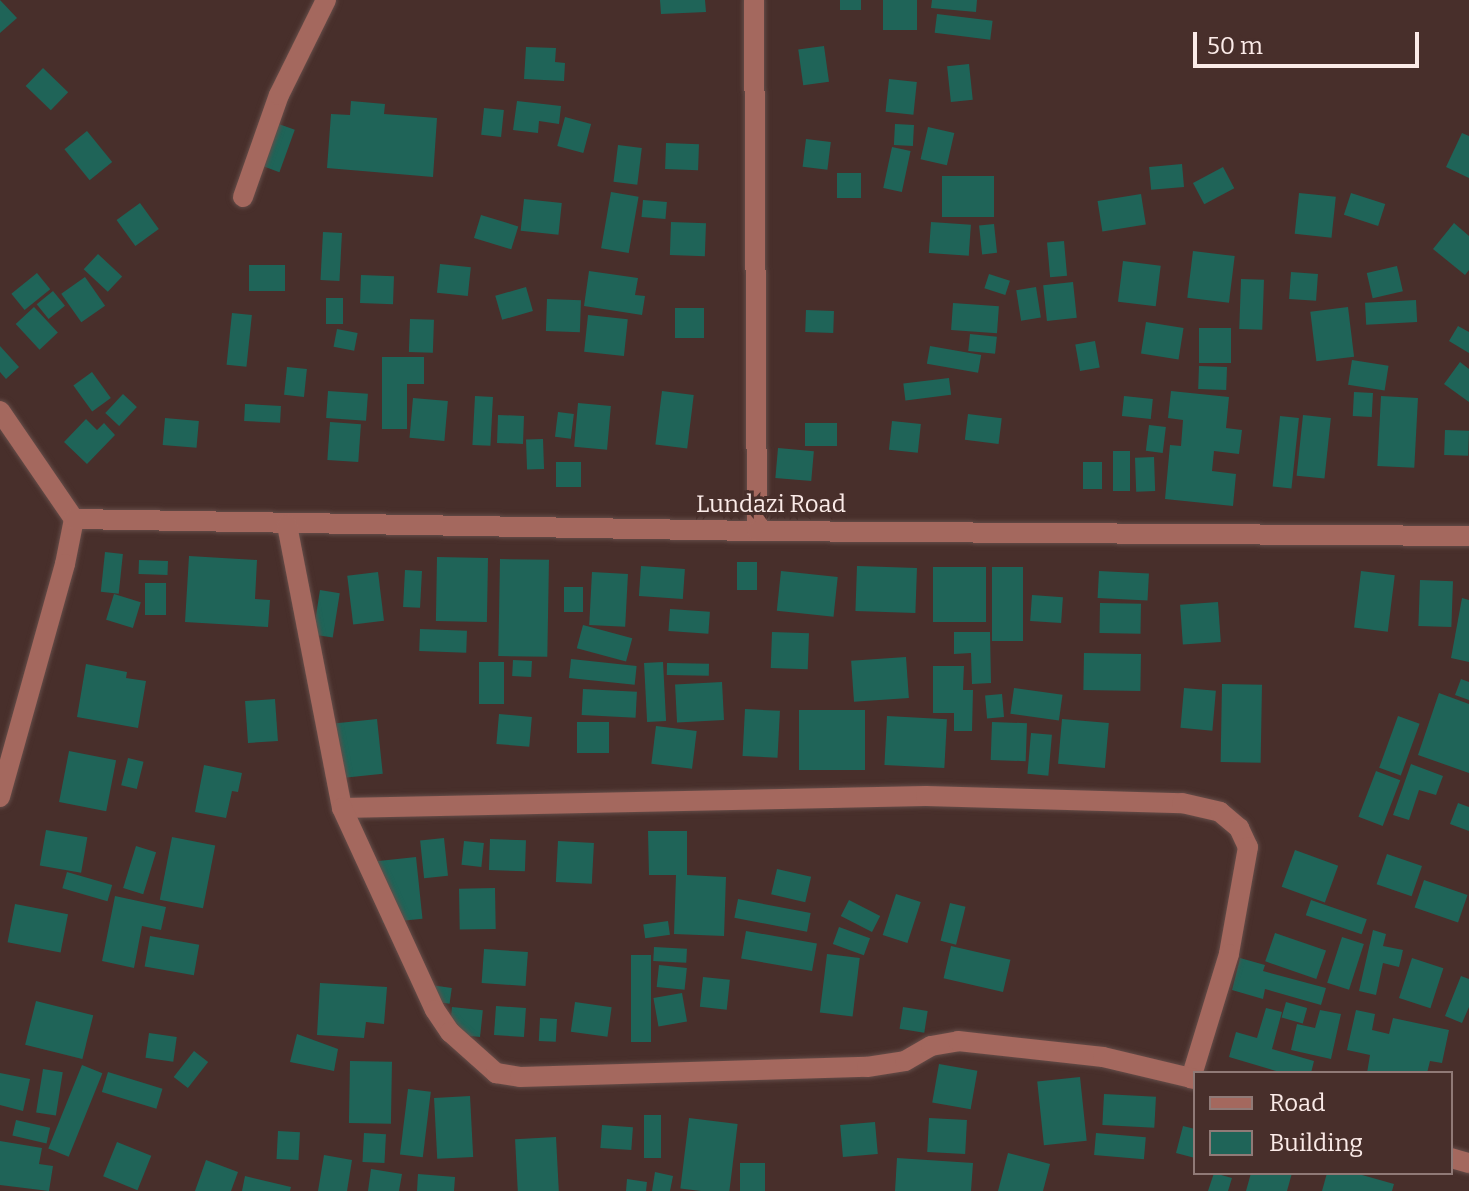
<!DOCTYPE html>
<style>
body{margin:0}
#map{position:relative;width:1469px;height:1191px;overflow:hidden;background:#482f2b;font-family:Bitter,serif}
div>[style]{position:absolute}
.building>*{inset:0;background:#1f6458;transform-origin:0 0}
.roads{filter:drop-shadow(0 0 2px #654d49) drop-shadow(0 0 2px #654d49)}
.minor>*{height:20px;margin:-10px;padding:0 10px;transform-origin:10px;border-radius:10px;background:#a4685e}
span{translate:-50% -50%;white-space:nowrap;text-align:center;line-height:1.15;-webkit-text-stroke:6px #482f2b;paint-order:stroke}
.street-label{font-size:24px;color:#fbebe8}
.legend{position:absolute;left:1193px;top:1071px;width:260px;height:104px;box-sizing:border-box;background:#482f2b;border:2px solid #907a77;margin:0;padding:10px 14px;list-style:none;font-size:24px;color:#fbebe8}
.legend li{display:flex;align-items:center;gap:16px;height:40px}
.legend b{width:40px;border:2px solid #907a77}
.scale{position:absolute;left:1193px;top:32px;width:226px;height:36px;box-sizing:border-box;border:4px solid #fbebe8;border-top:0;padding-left:10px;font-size:24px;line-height:28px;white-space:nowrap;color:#fbebe8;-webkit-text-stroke:6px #482f2b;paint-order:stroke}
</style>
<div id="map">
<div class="building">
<i style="clip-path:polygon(0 0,17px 18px,0 33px)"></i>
<i style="clip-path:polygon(660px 0,705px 0,706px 12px,661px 14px)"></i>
<i style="left:840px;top:0;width:21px;height:10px"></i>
<i style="left:883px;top:0;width:34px;height:30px"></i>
<i style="clip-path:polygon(932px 0,977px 0,976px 12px,931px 8px)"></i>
<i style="left:937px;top:14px;width:56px;height:19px;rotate:7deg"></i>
<i style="left:824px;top:46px;width:36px;height:26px;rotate:82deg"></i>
<i style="clip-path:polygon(526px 47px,556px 48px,555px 62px,565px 63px,564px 81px,524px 79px)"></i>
<i style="left:969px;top:64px;width:36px;height:22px;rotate:84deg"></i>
<i style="left:43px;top:68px;width:35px;height:25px;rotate:44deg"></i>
<i style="left:889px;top:79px;width:28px;height:33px;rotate:6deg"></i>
<i style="clip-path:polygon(351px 101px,385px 104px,384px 114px,437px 118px,433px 177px,327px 168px,331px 114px,350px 115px)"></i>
<i style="clip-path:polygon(517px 101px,561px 106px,559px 124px,539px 121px,538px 133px,513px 130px)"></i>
<i style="left:484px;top:108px;width:20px;height:27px;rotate:6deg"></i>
<i style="left:565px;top:117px;width:27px;height:30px;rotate:15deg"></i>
<i style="left:276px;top:123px;width:20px;height:45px;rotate:20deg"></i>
<i style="left:895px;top:124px;width:19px;height:21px;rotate:3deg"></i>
<i style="left:928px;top:127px;width:27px;height:33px;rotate:13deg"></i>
<i style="left:87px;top:131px;width:40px;height:29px;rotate:51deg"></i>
<i style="clip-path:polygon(1462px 133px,1469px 136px,1469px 178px,1446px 167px)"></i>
<i style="left:806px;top:139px;width:25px;height:28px;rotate:7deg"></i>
<i style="left:666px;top:143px;width:33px;height:26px;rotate:2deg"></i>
<i style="left:618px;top:145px;width:24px;height:37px;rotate:7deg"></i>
<i style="left:892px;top:147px;width:19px;height:42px;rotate:12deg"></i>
<i style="left:1182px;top:164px;width:23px;height:33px;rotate:85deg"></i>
<i style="left:1223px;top:167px;width:24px;height:34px;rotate:62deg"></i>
<i style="left:837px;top:173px;width:24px;height:25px"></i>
<i style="left:942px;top:176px;width:52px;height:41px"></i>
<i style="left:611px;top:192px;width:28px;height:57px;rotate:10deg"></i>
<i style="left:1299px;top:193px;width:37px;height:41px;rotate:6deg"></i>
<i style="left:1351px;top:193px;width:36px;height:23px;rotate:18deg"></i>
<i style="left:1141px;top:194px;width:31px;height:44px;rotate:81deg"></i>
<i style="left:524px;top:199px;width:38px;height:32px;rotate:6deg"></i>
<i style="left:643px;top:200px;width:24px;height:17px;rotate:5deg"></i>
<i style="left:140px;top:203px;width:32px;height:29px;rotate:54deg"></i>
<i style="left:481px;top:215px;width:39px;height:24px;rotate:17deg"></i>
<i style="left:671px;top:222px;width:35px;height:33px;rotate:2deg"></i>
<i style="left:931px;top:222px;width:40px;height:31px;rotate:4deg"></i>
<i style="clip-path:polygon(1454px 223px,1469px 236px,1469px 270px,1465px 275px,1433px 249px)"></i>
<i style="left:994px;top:224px;width:29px;height:15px;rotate:84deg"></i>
<i style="left:323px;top:232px;width:19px;height:48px;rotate:3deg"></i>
<i style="left:1064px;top:241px;width:35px;height:17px;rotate:85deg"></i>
<i style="left:1193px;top:251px;width:42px;height:47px;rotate:7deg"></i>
<i style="left:98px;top:254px;width:33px;height:21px;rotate:43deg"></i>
<i style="left:1123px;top:261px;width:38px;height:41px;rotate:7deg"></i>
<i style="left:440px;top:264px;width:31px;height:29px;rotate:6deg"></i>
<i style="left:249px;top:265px;width:36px;height:26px"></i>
<i style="left:1397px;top:266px;width:26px;height:31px;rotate:77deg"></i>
<i style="clip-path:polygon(589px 271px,638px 278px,635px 295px,645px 296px,642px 315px,584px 306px)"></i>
<i style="left:1291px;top:272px;width:27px;height:27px;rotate:4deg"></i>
<i style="left:37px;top:273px;width:21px;height:33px;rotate:51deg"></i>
<i style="left:989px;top:274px;width:22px;height:15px;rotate:18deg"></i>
<i style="left:361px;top:275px;width:33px;height:28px;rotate:2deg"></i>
<i style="left:85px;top:277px;width:35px;height:29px;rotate:55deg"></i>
<i style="left:1241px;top:279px;width:23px;height:50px;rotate:2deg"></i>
<i style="left:1073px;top:282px;width:36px;height:30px;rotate:84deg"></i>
<i style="left:526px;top:287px;width:25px;height:32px;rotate:74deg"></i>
<i style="left:1036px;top:287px;width:31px;height:20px;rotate:81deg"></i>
<i style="left:53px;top:291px;width:19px;height:21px;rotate:51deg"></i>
<i style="left:326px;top:298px;width:17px;height:26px"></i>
<i style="left:547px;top:299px;width:34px;height:32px;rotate:2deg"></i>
<i style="left:1416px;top:300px;width:22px;height:51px;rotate:87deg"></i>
<i style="left:953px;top:303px;width:46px;height:27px;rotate:4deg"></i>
<i style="left:34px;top:307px;width:35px;height:25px;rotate:47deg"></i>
<i style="left:1348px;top:307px;width:50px;height:38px;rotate:83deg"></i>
<i style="left:675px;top:308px;width:29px;height:30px"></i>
<i style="left:806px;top:310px;width:28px;height:22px;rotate:2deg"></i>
<i style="left:232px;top:313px;width:20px;height:52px;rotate:6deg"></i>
<i style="left:588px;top:315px;width:40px;height:37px;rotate:6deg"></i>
<i style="left:410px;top:319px;width:24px;height:33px;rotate:2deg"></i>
<i style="left:1146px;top:322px;width:38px;height:32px;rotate:9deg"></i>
<i style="clip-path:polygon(1458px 326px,1469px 332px,1469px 353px,1449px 341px)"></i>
<i style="left:1199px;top:328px;width:32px;height:35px"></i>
<i style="left:337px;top:329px;width:21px;height:18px;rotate:11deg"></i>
<i style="left:970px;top:334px;width:27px;height:17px;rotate:6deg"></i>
<i style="left:1095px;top:341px;width:27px;height:20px;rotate:80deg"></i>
<i style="clip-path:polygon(0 346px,19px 367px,6px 379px,0 372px)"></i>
<i style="left:930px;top:346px;width:52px;height:18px;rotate:10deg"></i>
<i style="clip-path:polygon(382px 357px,424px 357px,424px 384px,407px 384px,407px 429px,382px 429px)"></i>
<i style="left:1352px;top:360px;width:37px;height:25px;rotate:9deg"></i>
<i style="clip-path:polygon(1460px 362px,1469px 369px,1469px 402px,1444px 384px)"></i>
<i style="left:1199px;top:366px;width:28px;height:23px;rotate:2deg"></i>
<i style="left:287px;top:367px;width:20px;height:28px;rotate:6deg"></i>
<i style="left:92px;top:372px;width:32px;height:23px;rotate:54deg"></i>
<i style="left:949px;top:378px;width:17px;height:46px;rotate:83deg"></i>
<i style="left:328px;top:391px;width:40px;height:27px;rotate:4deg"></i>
<i style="left:662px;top:391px;width:32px;height:54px;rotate:7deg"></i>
<i style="clip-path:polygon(1171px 391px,1229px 397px,1226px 428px,1242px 430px,1239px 454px,1214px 451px,1212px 471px,1236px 474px,1233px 506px,1165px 499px,1170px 445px,1181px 446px,1183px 420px,1168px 418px)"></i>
<i style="left:1354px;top:392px;width:19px;height:24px;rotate:3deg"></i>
<i style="left:123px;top:394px;width:19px;height:26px;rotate:43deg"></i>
<i style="left:475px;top:396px;width:18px;height:49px;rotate:3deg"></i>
<i style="left:1124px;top:396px;width:29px;height:20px;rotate:6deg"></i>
<i style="left:1381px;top:396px;width:37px;height:70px;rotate:3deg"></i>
<i style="left:413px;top:398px;width:35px;height:40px;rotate:5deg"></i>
<i style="left:578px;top:403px;width:33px;height:44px;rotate:5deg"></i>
<i style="left:245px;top:404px;width:36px;height:17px;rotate:3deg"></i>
<i style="left:558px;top:412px;width:16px;height:25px;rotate:7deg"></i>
<i style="left:968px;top:414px;width:34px;height:26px;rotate:7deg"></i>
<i style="left:498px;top:415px;width:26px;height:28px;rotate:2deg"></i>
<i style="left:1303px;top:415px;width:28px;height:61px;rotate:6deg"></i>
<i style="left:1280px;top:416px;width:19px;height:71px;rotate:6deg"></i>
<i style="left:165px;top:418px;width:34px;height:27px;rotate:5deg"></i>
<i style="clip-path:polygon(86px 419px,97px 430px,104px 423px,115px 435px,87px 464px,64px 442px)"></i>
<i style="left:892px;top:421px;width:29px;height:29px;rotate:6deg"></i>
<i style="left:330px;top:422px;width:31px;height:38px;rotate:4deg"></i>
<i style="left:805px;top:423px;width:32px;height:23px"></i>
<i style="left:1149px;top:425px;width:17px;height:26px;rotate:7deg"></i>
<i style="left:1445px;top:430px;width:24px;height:25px;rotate:2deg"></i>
<i style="left:543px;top:439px;width:30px;height:17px;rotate:88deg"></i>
<i style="left:778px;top:448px;width:36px;height:30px;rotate:5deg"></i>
<i style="left:1113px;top:451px;width:17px;height:40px"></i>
<i style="left:1154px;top:457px;width:34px;height:19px;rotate:88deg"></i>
<i style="left:556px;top:462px;width:25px;height:25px"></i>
<i style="left:1083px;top:462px;width:19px;height:27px"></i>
<i style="left:105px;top:552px;width:18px;height:40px;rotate:6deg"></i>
<i style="clip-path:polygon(189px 556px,257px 560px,255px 599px,270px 600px,268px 627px,185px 622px)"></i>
<i style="left:437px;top:557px;width:51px;height:64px;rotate:1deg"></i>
<i style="left:500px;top:559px;width:49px;height:97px;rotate:1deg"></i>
<i style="left:139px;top:560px;width:29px;height:14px;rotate:2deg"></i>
<i style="left:737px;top:562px;width:20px;height:28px"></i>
<i style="left:641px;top:566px;width:44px;height:30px;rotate:4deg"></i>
<i style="left:857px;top:566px;width:60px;height:45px;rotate:2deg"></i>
<i style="left:933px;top:567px;width:53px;height:55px"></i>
<i style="left:992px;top:567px;width:31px;height:74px"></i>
<i style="left:405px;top:570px;width:17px;height:37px;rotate:3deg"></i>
<i style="left:781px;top:571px;width:57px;height:40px;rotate:6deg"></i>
<i style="left:1099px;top:571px;width:50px;height:27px;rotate:3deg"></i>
<i style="left:1361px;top:571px;width:34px;height:57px;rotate:7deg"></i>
<i style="left:378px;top:572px;width:49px;height:31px;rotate:83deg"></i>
<i style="left:592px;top:572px;width:36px;height:53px;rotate:3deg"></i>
<i style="left:1420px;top:580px;width:33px;height:46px;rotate:2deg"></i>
<i style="left:145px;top:583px;width:21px;height:32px"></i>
<i style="left:564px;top:587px;width:19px;height:25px"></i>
<i style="left:320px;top:590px;width:20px;height:45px;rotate:9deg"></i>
<i style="left:114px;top:594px;width:28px;height:27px;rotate:17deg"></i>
<i style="left:1032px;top:595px;width:31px;height:26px;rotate:4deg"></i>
<i style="clip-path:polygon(1462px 598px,1469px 600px,1469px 662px,1451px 658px)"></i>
<i style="left:1218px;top:602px;width:40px;height:38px;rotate:86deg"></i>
<i style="left:1100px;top:603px;width:41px;height:30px;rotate:1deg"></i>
<i style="left:670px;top:609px;width:40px;height:22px;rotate:4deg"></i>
<i style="left:583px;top:625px;width:51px;height:24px;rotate:15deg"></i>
<i style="left:420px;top:629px;width:47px;height:22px;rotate:2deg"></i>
<i style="left:772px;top:632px;width:37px;height:36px;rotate:2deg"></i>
<i style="clip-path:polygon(954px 632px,990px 632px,991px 683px,972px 684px,971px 653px,954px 654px)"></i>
<i style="left:1084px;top:653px;width:57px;height:37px;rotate:1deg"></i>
<i style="left:906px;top:657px;width:41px;height:55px;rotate:86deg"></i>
<i style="left:571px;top:659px;width:66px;height:19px;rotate:6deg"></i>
<i style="left:513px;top:660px;width:19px;height:16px;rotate:3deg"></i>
<i style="left:479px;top:662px;width:25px;height:42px"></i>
<i style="left:663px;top:662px;width:59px;height:19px;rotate:87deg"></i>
<i style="left:667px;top:663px;width:42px;height:12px;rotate:1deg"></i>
<i style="clip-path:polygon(86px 664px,127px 672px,126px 678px,146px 681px,138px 728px,77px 717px)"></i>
<i style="clip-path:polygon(933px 666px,964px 666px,963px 690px,973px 690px,972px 731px,954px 731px,954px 713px,933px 713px)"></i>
<i style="clip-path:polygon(1461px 679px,1469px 682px,1469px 700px,1455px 695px)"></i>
<i style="left:722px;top:682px;width:38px;height:47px;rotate:87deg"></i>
<i style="left:1222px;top:684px;width:40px;height:78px;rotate:1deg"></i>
<i style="left:1014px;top:688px;width:49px;height:26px;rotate:8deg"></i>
<i style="left:1184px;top:688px;width:32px;height:40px;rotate:5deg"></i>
<i style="left:583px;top:689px;width:54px;height:26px;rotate:3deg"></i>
<i style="clip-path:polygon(1439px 693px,1469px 704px,1469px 773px,1418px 755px)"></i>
<i style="left:1002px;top:694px;width:23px;height:17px;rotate:85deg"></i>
<i style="left:275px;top:699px;width:42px;height:30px;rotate:86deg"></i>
<i style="left:745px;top:709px;width:35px;height:47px;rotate:3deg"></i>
<i style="left:799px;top:710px;width:66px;height:60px"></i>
<i style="left:499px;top:714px;width:33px;height:30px;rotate:5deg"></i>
<i style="left:887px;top:716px;width:60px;height:49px;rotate:3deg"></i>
<i style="left:1398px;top:716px;width:23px;height:55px;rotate:20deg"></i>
<i style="left:377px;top:719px;width:55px;height:53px;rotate:84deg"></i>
<i style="left:1062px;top:719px;width:47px;height:45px;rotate:5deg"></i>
<i style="left:577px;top:722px;width:32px;height:31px"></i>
<i style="left:992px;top:722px;width:35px;height:38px;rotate:2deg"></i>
<i style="left:656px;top:726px;width:41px;height:38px;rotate:7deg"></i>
<i style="left:1031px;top:733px;width:21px;height:41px;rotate:5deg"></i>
<i style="left:69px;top:751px;width:48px;height:52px;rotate:11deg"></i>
<i style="left:128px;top:758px;width:16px;height:28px;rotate:14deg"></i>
<i style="clip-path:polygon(1411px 764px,1443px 776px,1436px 795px,1419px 790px,1409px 820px,1393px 815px)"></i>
<i style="clip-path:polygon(204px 765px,242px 773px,238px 792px,232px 791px,226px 818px,195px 812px)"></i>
<i style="left:1376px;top:771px;width:26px;height:49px;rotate:21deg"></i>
<i style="clip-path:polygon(1458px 803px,1469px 807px,1469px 831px,1450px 824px)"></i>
<i style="left:46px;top:830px;width:42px;height:36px;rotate:10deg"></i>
<i style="clip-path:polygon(648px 831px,687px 831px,687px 875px,726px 877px,724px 936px,674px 934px,676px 875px,649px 875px)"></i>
<i style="left:172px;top:837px;width:44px;height:64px;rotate:11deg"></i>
<i style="left:444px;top:838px;width:38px;height:24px;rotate:84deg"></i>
<i style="left:490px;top:839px;width:36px;height:31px;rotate:2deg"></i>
<i style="left:464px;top:841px;width:20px;height:24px;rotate:6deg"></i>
<i style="left:558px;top:841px;width:36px;height:41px;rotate:3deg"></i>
<i style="left:136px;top:846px;width:21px;height:44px;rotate:17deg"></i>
<i style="left:1295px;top:850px;width:46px;height:39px;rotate:20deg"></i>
<i style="left:1387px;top:854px;width:37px;height:32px;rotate:19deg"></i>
<i style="left:416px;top:857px;width:62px;height:40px;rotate:84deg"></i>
<i style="left:777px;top:869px;width:35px;height:26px;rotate:13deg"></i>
<i style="left:67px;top:872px;width:47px;height:17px;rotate:16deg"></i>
<i style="left:1424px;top:880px;width:46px;height:29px;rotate:19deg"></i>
<i style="left:495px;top:888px;width:41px;height:36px;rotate:89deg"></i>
<i style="left:896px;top:894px;width:26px;height:43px;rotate:18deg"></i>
<i style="clip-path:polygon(115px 896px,166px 907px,161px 930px,142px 926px,134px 968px,102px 961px)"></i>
<i style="left:738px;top:899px;width:74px;height:19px;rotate:11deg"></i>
<i style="left:849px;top:900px;width:35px;height:18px;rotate:27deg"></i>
<i style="left:1311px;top:900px;width:59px;height:16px;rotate:19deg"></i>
<i style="left:950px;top:903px;width:16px;height:39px;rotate:14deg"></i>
<i style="left:15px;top:904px;width:54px;height:39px;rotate:11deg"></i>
<i style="left:668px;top:921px;width:14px;height:25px;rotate:82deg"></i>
<i style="left:839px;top:927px;width:33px;height:18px;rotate:20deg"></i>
<i style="clip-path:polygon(1373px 930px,1386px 934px,1383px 946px,1403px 950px,1399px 967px,1383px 963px,1376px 995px,1359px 991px)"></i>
<i style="left:746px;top:931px;width:72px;height:28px;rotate:10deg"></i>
<i style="left:1275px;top:933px;width:54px;height:30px;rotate:19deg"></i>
<i style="left:150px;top:936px;width:50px;height:31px;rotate:10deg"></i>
<i style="left:1342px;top:937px;width:23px;height:48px;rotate:18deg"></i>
<i style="left:951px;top:946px;width:61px;height:33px;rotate:13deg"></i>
<i style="left:654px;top:947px;width:33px;height:14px;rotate:3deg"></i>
<i style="left:484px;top:949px;width:44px;height:34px;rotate:4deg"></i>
<i style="left:827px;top:954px;width:33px;height:59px;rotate:7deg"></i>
<i style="left:631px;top:955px;width:20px;height:87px"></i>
<i style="clip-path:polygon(1240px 958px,1265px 965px,1263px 971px,1326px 988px,1321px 1005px,1265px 989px,1263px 999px,1232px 990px)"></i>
<i style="left:1412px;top:958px;width:33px;height:42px;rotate:18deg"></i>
<i style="left:659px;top:965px;width:28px;height:22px;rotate:6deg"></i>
<i style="clip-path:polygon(1461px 976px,1469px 979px,1469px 1007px,1462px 1023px,1445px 1016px)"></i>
<i style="left:703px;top:977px;width:27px;height:30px;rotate:6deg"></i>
<i style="clip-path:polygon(320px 983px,387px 987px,384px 1024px,366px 1022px,364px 1038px,317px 1035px)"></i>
<i style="left:431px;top:985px;width:21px;height:16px;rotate:8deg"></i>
<i style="left:682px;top:993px;width:29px;height:29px;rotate:80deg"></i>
<i style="left:36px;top:1001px;width:59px;height:45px;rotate:14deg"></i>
<i style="left:575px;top:1002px;width:37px;height:30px;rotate:8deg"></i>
<i style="left:1286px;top:1002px;width:22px;height:16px;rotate:16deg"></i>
<i style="left:496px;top:1006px;width:30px;height:29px;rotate:4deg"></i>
<i style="left:452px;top:1007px;width:31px;height:27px;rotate:6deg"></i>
<i style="left:903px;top:1007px;width:25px;height:22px;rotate:9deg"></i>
<i style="clip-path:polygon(1266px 1008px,1282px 1012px,1272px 1049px,1314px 1061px,1311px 1073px,1283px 1073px,1229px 1057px,1236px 1032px,1257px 1038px)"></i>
<i style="clip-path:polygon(1320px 1010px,1341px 1014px,1331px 1059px,1291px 1050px,1297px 1024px,1315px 1028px)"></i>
<i style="clip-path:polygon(1356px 1010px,1375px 1014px,1372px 1030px,1389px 1034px,1393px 1018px,1449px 1030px,1442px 1063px,1430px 1061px,1427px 1073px,1367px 1073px,1370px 1055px,1347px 1050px)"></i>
<i style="left:540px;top:1018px;width:17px;height:23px;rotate:3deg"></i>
<i style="left:149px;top:1033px;width:28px;height:25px;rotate:8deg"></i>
<i style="clip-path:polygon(297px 1034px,338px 1049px,334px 1071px,290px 1062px)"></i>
<i style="left:194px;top:1051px;width:18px;height:33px;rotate:38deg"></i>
<i style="left:350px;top:1061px;width:42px;height:62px;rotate:1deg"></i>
<i style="left:939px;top:1064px;width:39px;height:39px;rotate:10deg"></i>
<i style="left:82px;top:1065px;width:22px;height:90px;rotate:22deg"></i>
<i style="left:43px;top:1069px;width:20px;height:44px;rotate:9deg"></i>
<i style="left:108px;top:1072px;width:57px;height:21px;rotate:17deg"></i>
<i style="clip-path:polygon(0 1073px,30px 1079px,23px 1111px,0 1105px)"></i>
<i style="left:1080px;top:1077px;width:64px;height:43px;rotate:84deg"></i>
<i style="left:408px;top:1089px;width:23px;height:66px;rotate:7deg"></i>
<i style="left:1104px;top:1094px;width:52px;height:31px;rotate:3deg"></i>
<i style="left:470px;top:1096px;width:61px;height:36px;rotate:87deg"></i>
<i style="left:644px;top:1115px;width:17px;height:43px"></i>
<i style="left:689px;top:1118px;width:49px;height:71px;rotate:7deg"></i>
<i style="left:929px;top:1118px;width:38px;height:34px;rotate:3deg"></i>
<i style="left:16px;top:1120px;width:35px;height:16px;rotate:13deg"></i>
<i style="left:875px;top:1122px;width:32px;height:35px;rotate:85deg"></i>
<i style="left:602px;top:1125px;width:31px;height:23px;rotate:4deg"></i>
<i style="clip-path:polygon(1183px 1126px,1195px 1129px,1195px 1158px,1176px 1153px)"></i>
<i style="left:278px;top:1131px;width:22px;height:28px;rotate:3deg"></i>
<i style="left:364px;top:1133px;width:22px;height:29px;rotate:3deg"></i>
<i style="left:1096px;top:1133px;width:50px;height:22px;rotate:5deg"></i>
<i style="left:556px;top:1137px;width:54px;height:41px;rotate:87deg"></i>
<i style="clip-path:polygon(0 1141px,42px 1148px,39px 1164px,53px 1166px,49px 1191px,0 1185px)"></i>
<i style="left:117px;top:1142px;width:37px;height:37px;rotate:22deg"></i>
<i style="clip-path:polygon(1008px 1153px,1050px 1164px,1043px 1191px,998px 1191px)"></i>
<i style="clip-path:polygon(324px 1155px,352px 1160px,347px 1191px,318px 1191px)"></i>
<i style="clip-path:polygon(897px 1158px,973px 1163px,971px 1191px,895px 1191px)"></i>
<i style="clip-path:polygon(206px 1160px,238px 1172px,231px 1191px,195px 1191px)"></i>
<i style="left:740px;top:1163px;width:25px;height:28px"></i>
<i style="clip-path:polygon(371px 1169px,402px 1174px,399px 1191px,368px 1191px)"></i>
<i style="clip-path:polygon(655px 1172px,673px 1176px,670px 1191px,652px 1191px)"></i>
<i style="clip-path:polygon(1214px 1173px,1232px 1178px,1228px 1191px,1208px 1191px)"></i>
<i style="clip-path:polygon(1251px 1173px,1292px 1173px,1287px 1191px,1246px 1191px)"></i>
<i style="clip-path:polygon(1327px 1173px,1355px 1173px,1394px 1184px,1392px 1191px,1322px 1191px)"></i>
<i style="clip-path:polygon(418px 1174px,455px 1177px,454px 1191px,417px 1191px)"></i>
<i style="clip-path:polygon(245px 1176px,291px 1187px,290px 1191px,242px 1191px)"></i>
<i style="clip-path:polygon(627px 1179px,647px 1182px,646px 1191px,626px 1191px)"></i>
</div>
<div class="roads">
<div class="minor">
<i style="left:754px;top:0;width:531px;rotate:89.68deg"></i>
<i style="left:243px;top:197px;width:108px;rotate:-70.6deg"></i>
<i style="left:279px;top:95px;width:106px;rotate:-63.7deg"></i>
<i style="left:0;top:411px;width:131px;rotate:55.6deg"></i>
<i style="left:74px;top:519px;width:46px;rotate:101.3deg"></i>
<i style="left:65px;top:564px;width:242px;rotate:105.6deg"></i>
<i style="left:74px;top:519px;width:683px;rotate:1.01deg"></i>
<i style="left:757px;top:531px;width:712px;rotate:0.4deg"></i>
<i style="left:287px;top:525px;width:288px;rotate:79deg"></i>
<i style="left:342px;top:808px;width:584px;rotate:-1.18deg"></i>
<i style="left:926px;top:796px;width:256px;rotate:1.6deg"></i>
<i style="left:1182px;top:803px;width:39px;rotate:13deg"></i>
<i style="left:1220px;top:812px;width:25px;rotate:40deg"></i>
<i style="left:1239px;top:828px;width:21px;rotate:65deg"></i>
<i style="left:1248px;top:847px;width:109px;rotate:100.1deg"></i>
<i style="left:1229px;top:954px;width:130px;rotate:107deg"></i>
<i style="left:1191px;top:1078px;width:4px;rotate:14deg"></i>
<i style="left:342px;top:808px;width:222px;rotate:65.3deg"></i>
<i style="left:435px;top:1010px;width:27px;rotate:56deg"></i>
<i style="left:450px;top:1032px;width:62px;rotate:41.7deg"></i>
<i style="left:496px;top:1073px;width:24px;rotate:9deg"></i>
<i style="left:520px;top:1077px;width:347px;rotate:-1.7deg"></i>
<i style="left:867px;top:1067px;width:38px;rotate:-9deg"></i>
<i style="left:905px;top:1061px;width:30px;rotate:-30deg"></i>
<i style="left:931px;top:1046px;width:27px;rotate:-10deg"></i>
<i style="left:958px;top:1041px;width:146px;rotate:6.3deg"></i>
<i style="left:1103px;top:1057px;width:90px;rotate:13.4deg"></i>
<i style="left:1451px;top:1158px;width:19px;rotate:16deg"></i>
</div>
</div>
<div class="street-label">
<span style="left:771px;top:505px">Lundazi Road</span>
</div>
<ul class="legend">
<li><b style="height:10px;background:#a4685e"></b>Road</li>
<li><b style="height:22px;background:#1f6458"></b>Building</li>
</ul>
<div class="scale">50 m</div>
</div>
